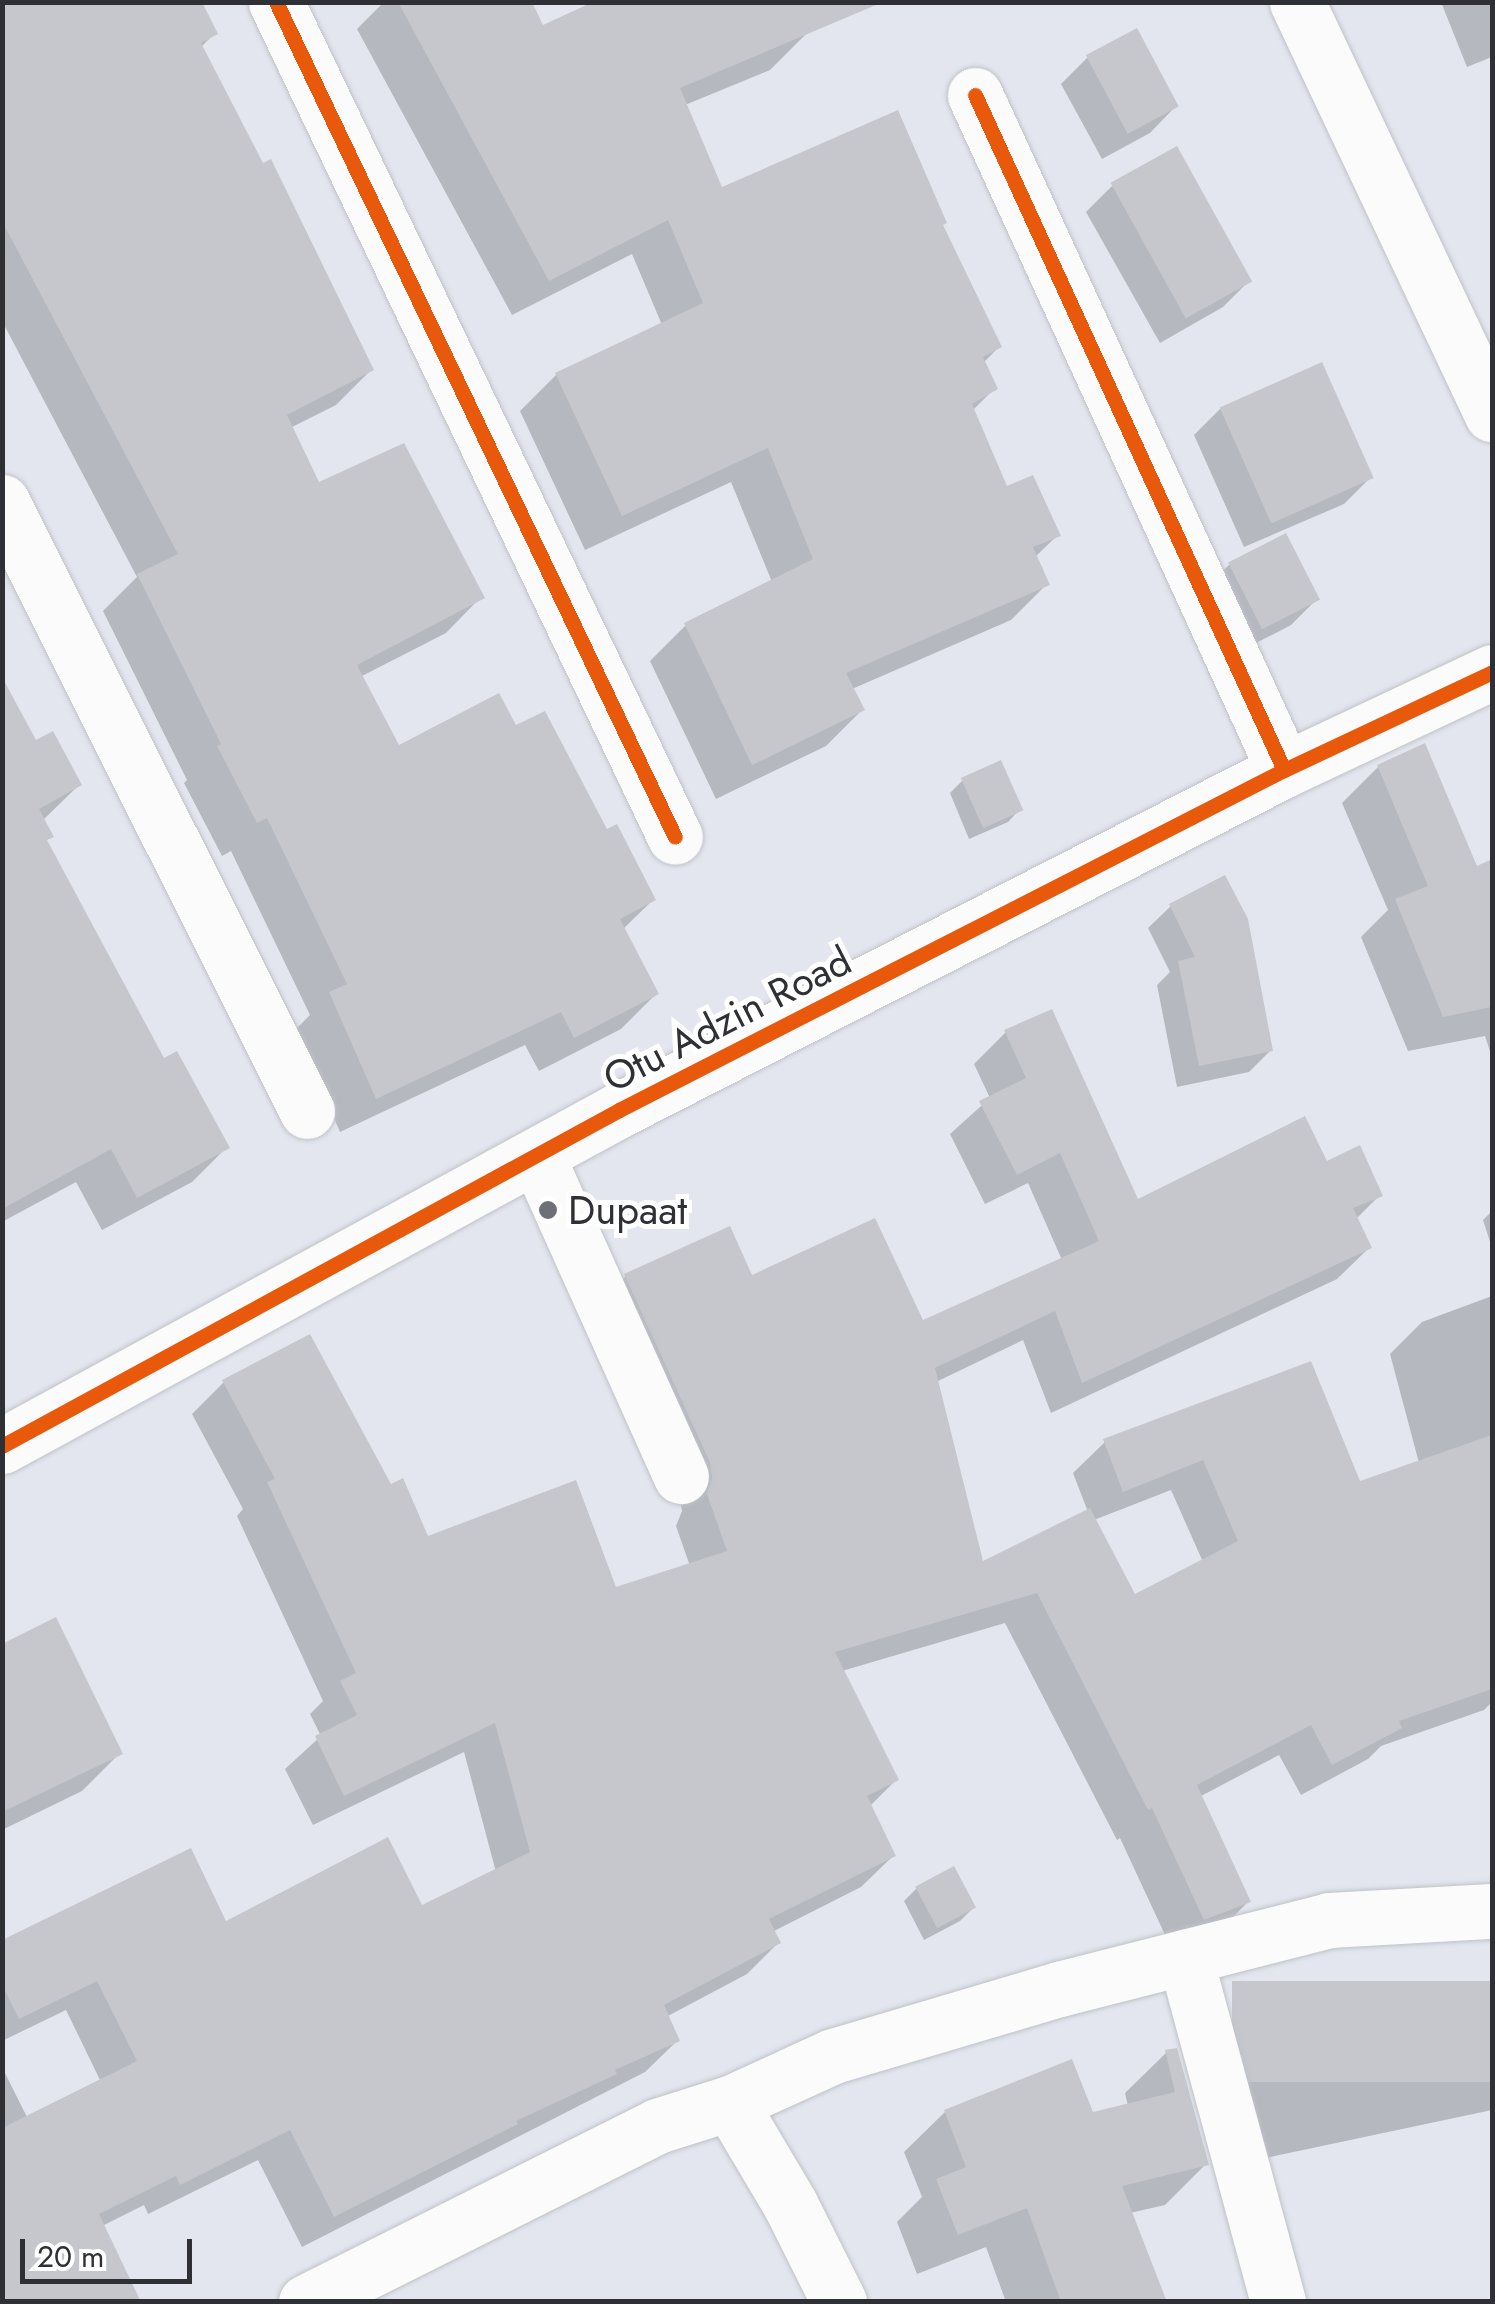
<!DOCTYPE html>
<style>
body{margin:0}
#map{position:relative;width:1495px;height:2304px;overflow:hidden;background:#e3e6ee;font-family:Jost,sans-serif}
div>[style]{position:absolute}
.shadow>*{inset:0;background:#0003}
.building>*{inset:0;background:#c5c7cd;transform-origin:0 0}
.roads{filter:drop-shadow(0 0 2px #bfc2c8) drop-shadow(0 0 2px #bfc2c8)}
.minor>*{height:55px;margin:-27.5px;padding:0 27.5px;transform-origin:27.5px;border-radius:27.5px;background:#fbfbfc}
.cycleway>*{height:15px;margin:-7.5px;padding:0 7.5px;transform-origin:7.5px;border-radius:7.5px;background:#e8590c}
.dots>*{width:28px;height:28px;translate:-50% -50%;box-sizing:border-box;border:5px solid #fff;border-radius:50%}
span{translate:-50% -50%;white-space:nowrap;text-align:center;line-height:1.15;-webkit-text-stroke:10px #fff;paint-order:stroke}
.street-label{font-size:40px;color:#2e3036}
.poi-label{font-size:40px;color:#2e3036}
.left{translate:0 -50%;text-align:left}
.frame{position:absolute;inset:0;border:5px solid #2e3036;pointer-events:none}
.scale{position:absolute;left:20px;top:2239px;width:172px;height:45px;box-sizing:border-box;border:5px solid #2e3036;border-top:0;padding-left:12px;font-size:30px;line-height:35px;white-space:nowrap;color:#2e3036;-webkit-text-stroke:8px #fff;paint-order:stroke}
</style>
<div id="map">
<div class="shadow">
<i style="clip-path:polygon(2px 2px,215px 33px,200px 48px,371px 370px,336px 405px,290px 428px,318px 486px,481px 597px,446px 633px,360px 677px,398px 749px,515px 729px,606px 832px,653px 900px,623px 929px,656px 994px,621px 1029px,539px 1071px,525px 1045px,340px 1132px,295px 1030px,310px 1015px,231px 851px,222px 856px,184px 783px,187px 780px,103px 611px,137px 577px,2px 321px)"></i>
<i style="clip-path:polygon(384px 2px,529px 2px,542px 28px,806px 34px,770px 70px,685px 105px,721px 191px,941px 226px,999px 347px,983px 363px,995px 388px,972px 411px,1006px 489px,1058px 535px,1035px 557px,1047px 584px,1011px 620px,852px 689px,862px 710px,826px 746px,716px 799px,650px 661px,686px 625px,772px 582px,731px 482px,585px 550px,520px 411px,556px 375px,662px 325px,632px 254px,512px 315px,357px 29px)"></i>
<i style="clip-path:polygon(1441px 2px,1492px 2px,1492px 57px,1467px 67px)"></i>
<i style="clip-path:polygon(1087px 58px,1176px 106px,1150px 133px,1102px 159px,1061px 84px)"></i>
<i style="clip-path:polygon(1112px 186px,1250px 280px,1223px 307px,1160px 343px,1086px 212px)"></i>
<i style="clip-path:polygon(1220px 409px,1370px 478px,1344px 504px,1244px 547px,1194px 435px)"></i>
<i style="clip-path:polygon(1230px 564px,1317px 599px,1291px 625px,1235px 654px,1203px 590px)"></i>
<i style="clip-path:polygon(2px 683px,35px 744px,79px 785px,42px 821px,45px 842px,163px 1061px,226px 1148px,192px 1182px,102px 1230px,76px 1182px,2px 1222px)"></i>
<i style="clip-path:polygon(1378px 767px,1476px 869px,1492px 862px,1492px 1058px,1485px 1036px,1408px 1051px,1361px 937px,1388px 910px,1342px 803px)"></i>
<i style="clip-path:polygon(963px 780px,1020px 809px,1008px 822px,969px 839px,950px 793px)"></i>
<i style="clip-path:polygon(1171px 906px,1271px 1050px,1249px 1072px,1177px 1087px,1157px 985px,1170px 972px,1148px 928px)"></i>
<i style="clip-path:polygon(evenodd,1006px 1032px,1136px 1202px,1326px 1164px,1380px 1195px,1356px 1219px,1369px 1248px,1337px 1279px,1051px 1413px,1023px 1340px,936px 1382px,982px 1565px,1088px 1512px,1073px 1473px,1105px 1442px,1359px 1484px,1419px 1463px,1390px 1354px,1422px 1322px,1492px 1296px,1492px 1702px,1484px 1710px,1381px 1746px,1368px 1759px,1301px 1795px,1279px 1755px,1199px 1797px,1248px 1902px,1217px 1933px,1172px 1950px,1120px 1838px,1117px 1840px,1005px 1623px,842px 1671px,896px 1780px,869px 1807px,893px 1856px,861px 1887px,772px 1932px,778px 1943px,747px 1974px,666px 2017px,677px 2041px,645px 2072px,302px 2247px,258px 2160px,148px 2214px,144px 2205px,102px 2226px,2px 2302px,2px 2067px,28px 2119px,101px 2082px,66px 2010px,2px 2041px,2px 1943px,421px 1908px,496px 1872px,464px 1752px,313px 1825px,285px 1769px,321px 1736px,310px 1714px,323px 1701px,237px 1516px,243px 1509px,192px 1414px,224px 1382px,390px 1487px,426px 1539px,615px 1590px,690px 1566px,676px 1526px,682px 1511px,679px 1495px,594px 1307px,626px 1276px,751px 1278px,922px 1323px,1062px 1260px,1028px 1183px,985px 1204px,950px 1134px,990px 1098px,974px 1064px,1006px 1032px,1171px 1490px,1203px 1562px,1134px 1597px,1094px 1520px,1171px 1490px)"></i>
<i style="clip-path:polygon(1492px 1211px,1492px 1248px,1483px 1220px)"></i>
<i style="clip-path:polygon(2px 1647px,120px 1753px,82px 1791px,2px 1830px)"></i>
<i style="clip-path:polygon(917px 1888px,973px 1908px,960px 1921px,924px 1940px,904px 1901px)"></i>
<i style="clip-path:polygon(1492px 1986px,1492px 2110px,1228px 2166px,1203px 2074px,1240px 2037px)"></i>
<i style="clip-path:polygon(1166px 2053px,1206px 2164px,1165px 2205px,1130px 2213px,1164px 2302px,1006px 2302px,986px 2247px,917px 2274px,897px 2222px,922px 2197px,904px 2152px,945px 2112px,1092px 2115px,1128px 2106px,1125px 2093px)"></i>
</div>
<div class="building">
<i style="clip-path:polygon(2px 2px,202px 2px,218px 34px,201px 43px,263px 163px,271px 159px,374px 370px,287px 415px,319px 482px,404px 443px,485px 598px,357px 665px,399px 745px,499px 693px,516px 725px,545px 711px,607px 829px,617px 824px,656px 900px,620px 919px,659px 994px,574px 1038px,561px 1012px,376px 1099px,329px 992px,347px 984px,267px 818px,257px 823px,217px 746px,221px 744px,137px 574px,178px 554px,2px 221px)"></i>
<i style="clip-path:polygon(398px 2px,532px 2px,543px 25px,593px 2px,883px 2px,680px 88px,722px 187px,898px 110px,947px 223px,943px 225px,1002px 347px,983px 357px,998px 389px,972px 404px,1007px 486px,1033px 475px,1061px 536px,1033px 547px,1050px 585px,846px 673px,865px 710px,752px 765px,684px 623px,813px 559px,768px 448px,622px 516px,555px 373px,703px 303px,668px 220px,549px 281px)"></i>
<i style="left:1137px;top:28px;width:89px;height:58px;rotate:62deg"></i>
<i style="left:1177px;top:146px;width:155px;height:76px;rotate:61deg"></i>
<i style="left:1322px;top:362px;width:127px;height:112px;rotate:66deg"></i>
<i style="left:1286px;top:533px;width:75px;height:65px;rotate:63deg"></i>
<i style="clip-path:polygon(2px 677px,36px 740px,53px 731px,82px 785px,39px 809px,54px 837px,47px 840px,164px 1058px,177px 1051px,230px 1148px,137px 1198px,111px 1149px,2px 1209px)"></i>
<i style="clip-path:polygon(1425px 743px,1477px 866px,1492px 859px,1492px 1007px,1443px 1017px,1395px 899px,1428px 886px,1377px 765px)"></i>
<i style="left:1001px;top:760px;width:55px;height:44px;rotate:66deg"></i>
<i style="clip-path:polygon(1225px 875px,1248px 919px,1273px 1051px,1199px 1066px,1178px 961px,1195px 957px,1169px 904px)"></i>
<i style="clip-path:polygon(1052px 1009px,1138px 1199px,1305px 1116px,1327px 1161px,1360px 1145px,1383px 1196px,1353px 1208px,1372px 1248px,1082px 1383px,1055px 1311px,935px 1368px,983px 1561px,1090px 1508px,1135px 1594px,1238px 1541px,1203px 1460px,1123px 1492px,1103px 1439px,1311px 1361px,1360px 1481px,1492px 1435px,1492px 1689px,1399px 1721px,1402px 1728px,1332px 1765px,1311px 1725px,1197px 1785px,1251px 1902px,1204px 1920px,1152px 1808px,1148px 1810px,1037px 1593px,835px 1652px,899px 1780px,867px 1796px,896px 1856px,769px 1919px,781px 1943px,664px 2005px,680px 2041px,615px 2070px,617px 2074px,516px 2121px,518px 2124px,334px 2217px,290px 2130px,180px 2185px,176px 2176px,99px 2214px,141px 2302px,2px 2302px,2px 2128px,137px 2061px,97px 1981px,19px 2019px,2px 1985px,2px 1940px,191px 1848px,226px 1921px,388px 1837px,422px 1905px,530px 1852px,495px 1723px,344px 1796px,315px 1736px,357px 1715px,340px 1681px,356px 1673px,267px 1482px,275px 1479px,222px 1380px,310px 1334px,391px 1484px,403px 1478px,428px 1536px,576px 1480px,616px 1587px,727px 1551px,707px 1494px,712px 1478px,710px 1463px,624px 1274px,730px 1226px,752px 1275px,875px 1218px,923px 1320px,1099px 1241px,1060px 1153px,1017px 1175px,979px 1101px,1026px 1078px,1004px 1030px)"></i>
<i style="clip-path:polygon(56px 1617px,123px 1754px,2px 1812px,2px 1644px)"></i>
<i style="left:954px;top:1866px;width:47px;height:44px;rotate:62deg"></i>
<i style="left:1492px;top:1981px;width:101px;height:260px;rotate:90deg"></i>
<i style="clip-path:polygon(1177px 2048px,1209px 2165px,1122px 2186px,1167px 2302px,1061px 2302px,1027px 2208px,958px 2235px,936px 2179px,966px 2167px,944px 2110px,1072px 2059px,1093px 2112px,1175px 2092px,1165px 2050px)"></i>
</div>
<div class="roads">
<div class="minor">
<i style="left:276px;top:2px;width:925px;rotate:64.46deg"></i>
<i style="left:1297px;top:2px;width:456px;rotate:64.7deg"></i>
<i style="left:975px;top:95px;width:742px;rotate:65.4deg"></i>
<i style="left:2px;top:502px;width:681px;rotate:63.4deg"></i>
<i style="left:537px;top:1156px;width:351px;rotate:65.8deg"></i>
<i style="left:2px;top:1446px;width:703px;rotate:-28.57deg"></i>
<i style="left:619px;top:1110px;width:747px;rotate:-27.08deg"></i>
<i style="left:1284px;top:770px;width:230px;rotate:-25.2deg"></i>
<i style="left:1185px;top:1957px;width:357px;rotate:74.9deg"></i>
<i style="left:730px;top:2103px;width:117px;rotate:59.3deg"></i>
<i style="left:790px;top:2204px;width:110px;rotate:63.4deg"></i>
<i style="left:306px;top:2302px;width:393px;rotate:-26.6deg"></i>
<i style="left:657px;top:2126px;width:77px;rotate:-17.5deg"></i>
<i style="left:730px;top:2103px;width:113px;rotate:-24.5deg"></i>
<i style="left:833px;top:2056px;width:236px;rotate:-16.5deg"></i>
<i style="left:1059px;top:1989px;width:279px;rotate:-14.3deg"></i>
<i style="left:1329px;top:1920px;width:163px;rotate:-3.2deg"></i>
</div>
</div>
<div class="cycleway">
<i style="left:276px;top:2px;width:925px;rotate:64.46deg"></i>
<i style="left:975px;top:95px;width:742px;rotate:65.4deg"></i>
<i style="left:2px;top:1446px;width:703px;rotate:-28.57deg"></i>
<i style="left:619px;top:1110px;width:747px;rotate:-27.08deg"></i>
<i style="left:1284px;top:770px;width:230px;rotate:-25.2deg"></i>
</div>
<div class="dots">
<i style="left:548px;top:1210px;background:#6d7076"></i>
</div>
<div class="street-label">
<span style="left:727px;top:1019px;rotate:-27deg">Otu Adzin Road</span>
</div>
<div class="poi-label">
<span class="left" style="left:568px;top:1210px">Dupaat</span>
</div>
<div class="frame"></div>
<div class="scale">20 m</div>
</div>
